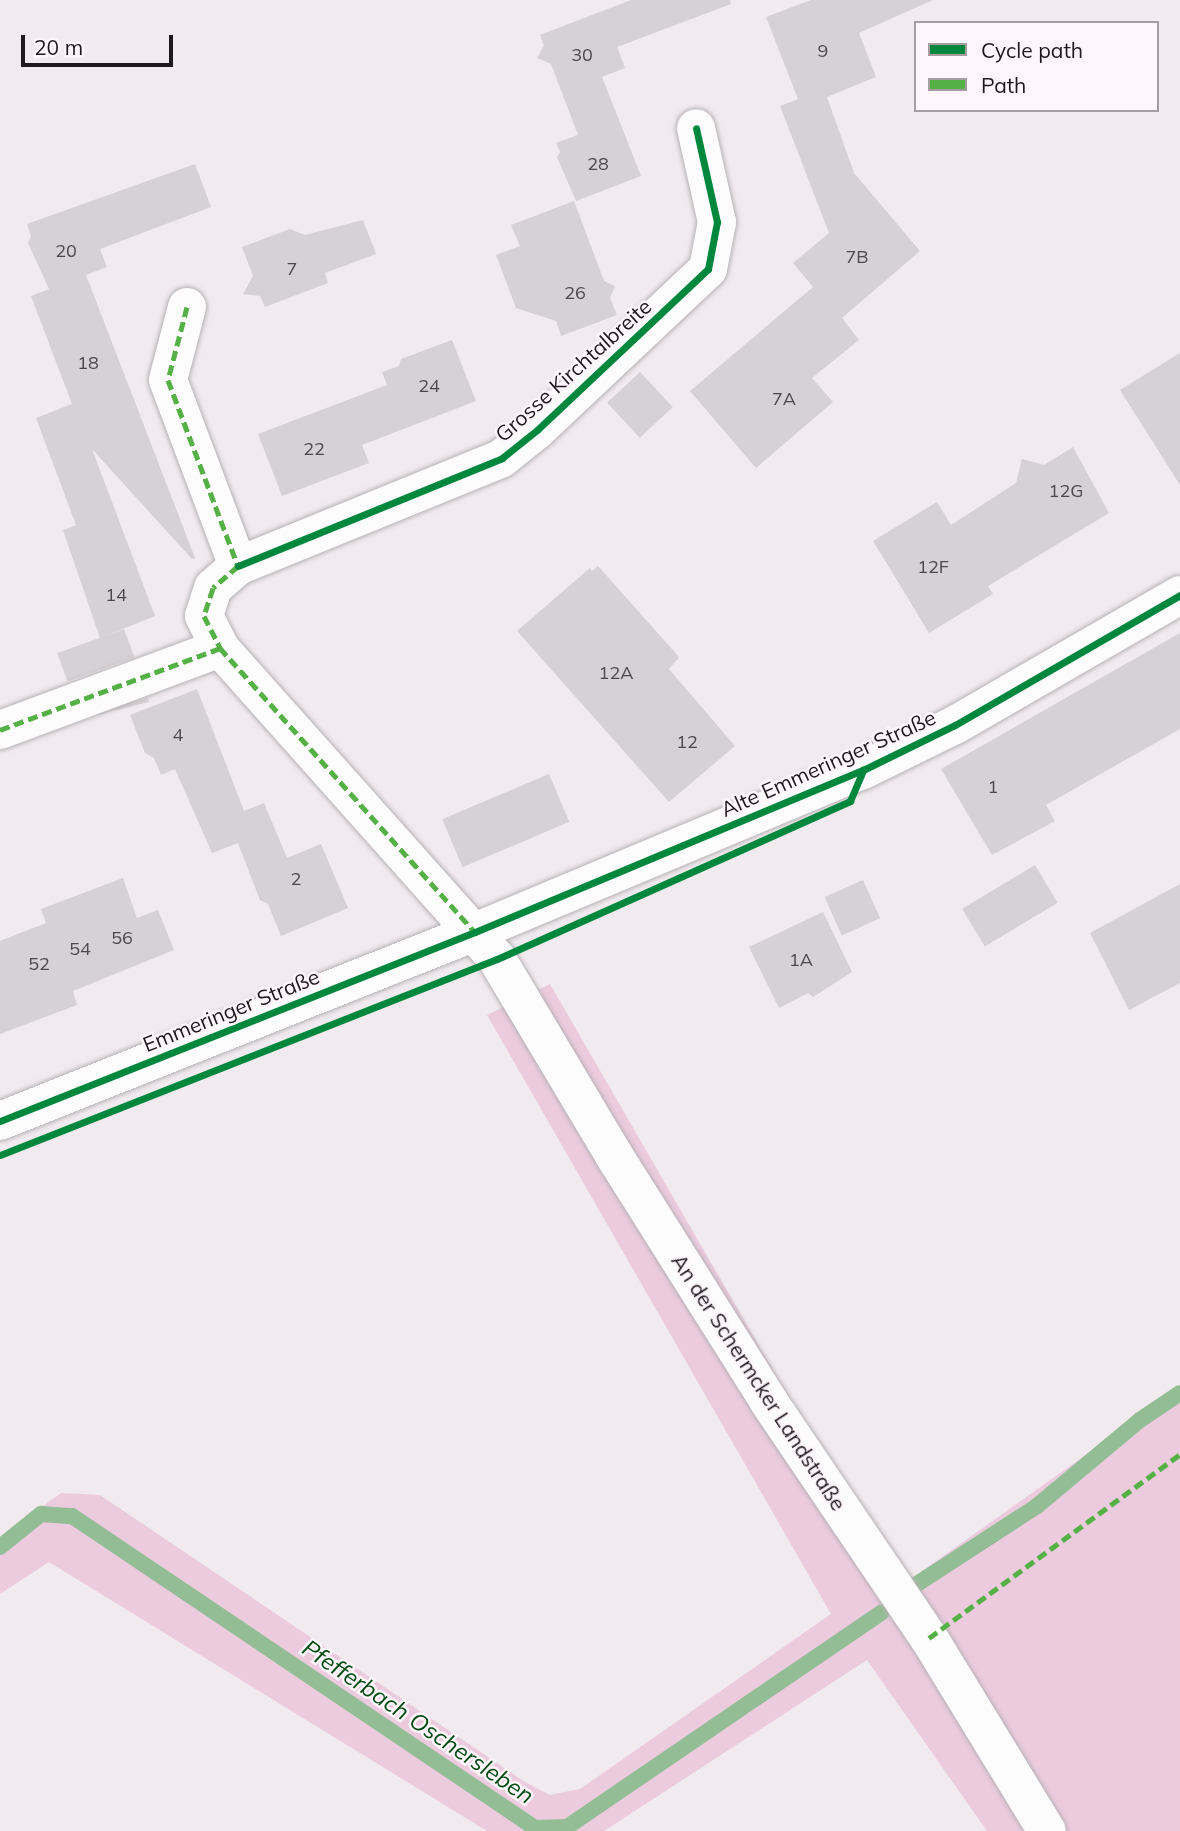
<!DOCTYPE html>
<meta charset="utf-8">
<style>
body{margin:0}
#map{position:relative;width:1180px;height:1831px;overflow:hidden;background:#f1eaee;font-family:Mulish,sans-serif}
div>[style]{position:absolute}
.green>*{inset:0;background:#eccbdf}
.stream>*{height:16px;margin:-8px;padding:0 8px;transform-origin:8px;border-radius:8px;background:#93be95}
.building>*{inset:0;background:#d6d1d4;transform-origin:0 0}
.roads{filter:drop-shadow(0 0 2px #b7b2b5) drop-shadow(0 0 2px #b7b2b5)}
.minor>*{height:38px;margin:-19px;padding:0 19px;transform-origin:19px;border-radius:19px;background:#fdfcfc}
.quiet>*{height:5px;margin-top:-2.5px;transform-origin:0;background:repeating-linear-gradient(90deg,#55b145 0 10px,transparent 0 15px)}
.cycleway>*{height:7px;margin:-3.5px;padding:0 3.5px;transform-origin:3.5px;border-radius:3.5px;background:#00873e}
span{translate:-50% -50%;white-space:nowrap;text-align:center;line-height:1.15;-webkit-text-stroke:5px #fef6fa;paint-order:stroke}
.number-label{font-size:18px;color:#4d484b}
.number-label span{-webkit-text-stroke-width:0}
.street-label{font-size:21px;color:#1e191c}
.water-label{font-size:23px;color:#004c12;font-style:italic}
.legend{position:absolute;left:914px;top:21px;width:245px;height:91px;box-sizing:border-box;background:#fef6fa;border:2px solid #a49ea1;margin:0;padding:9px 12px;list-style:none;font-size:21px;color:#1e191c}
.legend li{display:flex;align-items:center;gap:14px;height:35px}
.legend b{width:35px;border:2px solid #a49ea1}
.scale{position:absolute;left:21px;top:35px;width:152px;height:32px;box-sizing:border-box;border:4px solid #1e191c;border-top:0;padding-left:9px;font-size:21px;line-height:24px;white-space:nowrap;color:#1e191c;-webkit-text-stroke:5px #fef6fa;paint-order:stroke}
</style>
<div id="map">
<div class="green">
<i style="clip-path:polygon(550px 984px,799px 1415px,908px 1581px,1180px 1388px,1180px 1831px,987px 1831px,867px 1660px,604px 1831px,487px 1831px,49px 1562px,0 1594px,0 1537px,61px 1493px,100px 1495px,525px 1782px,550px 1795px,580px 1789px,831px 1614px,487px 1015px)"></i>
</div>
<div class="stream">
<i style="left:0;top:1547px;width:53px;rotate:-38.8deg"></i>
<i style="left:41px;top:1514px;width:31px;rotate:4deg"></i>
<i style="left:72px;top:1516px;width:558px;rotate:33.97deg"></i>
<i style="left:535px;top:1828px;width:32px;rotate:-2deg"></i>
<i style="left:567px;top:1827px;width:381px;rotate:-34.3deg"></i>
<i style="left:917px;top:1584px;width:143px;rotate:-33deg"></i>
<i style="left:1037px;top:1506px;width:134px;rotate:-39.9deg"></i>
<i style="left:1140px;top:1420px;width:48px;rotate:-34deg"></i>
</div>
<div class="building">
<i style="clip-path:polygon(631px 0,730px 0,731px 4px,617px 47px,625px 68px,602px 77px,641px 176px,576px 201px,557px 157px,560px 152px,556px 143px,578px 135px,551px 64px,537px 58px,544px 45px,540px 35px)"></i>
<i style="clip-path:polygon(811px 0,933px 0,859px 33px,876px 77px,827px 97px,854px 173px,920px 251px,842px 318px,859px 340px,812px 378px,833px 402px,756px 468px,690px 391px,813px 287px,793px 263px,829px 233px,780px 106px,798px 99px,766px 17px)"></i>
<i style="clip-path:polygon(195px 164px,211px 207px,100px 249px,107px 267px,86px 275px,195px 558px,192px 559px,92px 449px,155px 616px,100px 638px,63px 530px,76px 525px,36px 418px,72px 404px,31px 296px,49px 289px,28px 243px,31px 236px,27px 224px)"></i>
<i style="clip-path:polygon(574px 201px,604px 281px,615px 286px,610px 298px,617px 315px,561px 336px,556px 321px,516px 308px,496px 255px,520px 246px,511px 225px)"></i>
<i style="clip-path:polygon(363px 220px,376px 254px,325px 273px,328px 283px,265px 307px,260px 296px,243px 294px,253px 276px,242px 247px,290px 229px,305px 235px)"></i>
<i style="clip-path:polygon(452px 340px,476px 401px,362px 445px,369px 463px,282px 496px,258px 434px,387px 385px,382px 372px,399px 366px,401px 359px)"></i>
<i style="clip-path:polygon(1180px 353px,1180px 485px,1120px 390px)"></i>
<i style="left:640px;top:372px;width:48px;height:45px;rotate:47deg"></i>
<i style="clip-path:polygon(1073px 447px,1109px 513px,988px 586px,993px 594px,929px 633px,873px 541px,937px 502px,951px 525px,1016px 483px,1022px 459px,1044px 465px)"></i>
<i style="clip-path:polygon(598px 566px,679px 657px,669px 669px,735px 746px,669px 802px,517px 631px,590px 568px,592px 571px)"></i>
<i style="left:124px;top:629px;width:30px;height:71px;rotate:70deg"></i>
<i style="clip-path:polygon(1180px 633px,1180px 729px,1046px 805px,1055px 821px,992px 855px,941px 769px)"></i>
<i style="clip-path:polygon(197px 689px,244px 811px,264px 803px,287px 858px,321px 844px,348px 908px,281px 936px,268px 904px,260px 900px,238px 843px,212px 853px,175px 769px,161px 775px,154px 758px,145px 753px,130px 715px)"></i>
<i style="left:148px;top:698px;width:4px;height:68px;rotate:76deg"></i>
<i style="left:549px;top:774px;width:52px;height:116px;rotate:67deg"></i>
<i style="left:1035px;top:865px;width:44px;height:85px;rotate:59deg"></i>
<i style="clip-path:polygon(123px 878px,137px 918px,158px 910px,174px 950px,73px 991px,77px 1005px,0 1034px,0 941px,46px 923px,41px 909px)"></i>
<i style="left:863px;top:880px;width:42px;height:42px;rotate:66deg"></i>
<i style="clip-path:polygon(1180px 884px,1180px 983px,1129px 1010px,1090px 933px)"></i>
<i style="clip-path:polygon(823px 912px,852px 972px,813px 997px,808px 993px,779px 1008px,749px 947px)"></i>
</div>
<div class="roads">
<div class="minor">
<i style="left:187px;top:307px;width:75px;rotate:104.6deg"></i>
<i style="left:168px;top:380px;width:199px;rotate:69.4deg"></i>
<i style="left:238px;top:566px;width:33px;rotate:139deg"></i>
<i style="left:213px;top:588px;width:29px;rotate:108deg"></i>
<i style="left:204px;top:616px;width:36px;rotate:63deg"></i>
<i style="left:238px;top:566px;width:285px;rotate:-22.2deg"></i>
<i style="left:502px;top:458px;width:45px;rotate:-38.7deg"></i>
<i style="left:537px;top:430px;width:235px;rotate:-43.3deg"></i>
<i style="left:708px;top:269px;width:48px;rotate:-79.2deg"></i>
<i style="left:717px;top:222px;width:96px;rotate:-102.6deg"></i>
<i style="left:0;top:730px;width:235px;rotate:-20.4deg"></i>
<i style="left:220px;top:648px;width:416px;rotate:48.3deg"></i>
<i style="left:497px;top:959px;width:230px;rotate:59.2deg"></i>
<i style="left:615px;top:1157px;width:289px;rotate:57.8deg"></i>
<i style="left:769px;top:1402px;width:285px;rotate:55.9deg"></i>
<i style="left:929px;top:1638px;width:226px;rotate:58.6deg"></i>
<i style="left:0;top:1121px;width:511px;rotate:-21.7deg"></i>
<i style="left:475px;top:932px;width:420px;rotate:-22.7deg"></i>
<i style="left:863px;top:770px;width:102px;rotate:-26.1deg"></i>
<i style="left:955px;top:725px;width:260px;rotate:-30deg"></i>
</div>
</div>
<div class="quiet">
<i style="left:187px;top:307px;width:75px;rotate:104.6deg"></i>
<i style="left:168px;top:380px;width:199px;rotate:69.4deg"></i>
<i style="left:238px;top:566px;width:33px;rotate:139deg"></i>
<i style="left:213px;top:588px;width:29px;rotate:108deg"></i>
<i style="left:204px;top:616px;width:36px;rotate:63deg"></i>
<i style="left:0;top:730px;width:235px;rotate:-20.4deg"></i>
<i style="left:220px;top:648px;width:382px;rotate:48.1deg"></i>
<i style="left:929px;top:1638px;width:311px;rotate:-36.2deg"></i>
</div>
<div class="cycleway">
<i style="left:238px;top:566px;width:285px;rotate:-22.2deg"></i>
<i style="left:502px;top:458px;width:45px;rotate:-38.7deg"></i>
<i style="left:537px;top:430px;width:235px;rotate:-43.3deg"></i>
<i style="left:708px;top:269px;width:48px;rotate:-79.2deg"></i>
<i style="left:717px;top:222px;width:96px;rotate:-102.6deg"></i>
<i style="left:0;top:1121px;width:511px;rotate:-21.7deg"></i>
<i style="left:475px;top:932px;width:420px;rotate:-22.7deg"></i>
<i style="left:863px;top:770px;width:102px;rotate:-26.1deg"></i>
<i style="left:955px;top:725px;width:260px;rotate:-30deg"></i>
<i style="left:0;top:1155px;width:534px;rotate:-21.52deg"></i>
<i style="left:497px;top:959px;width:387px;rotate:-24.1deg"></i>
<i style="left:850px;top:801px;width:34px;rotate:-67deg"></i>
</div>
<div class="number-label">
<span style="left:823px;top:51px">9</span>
<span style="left:582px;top:55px">30</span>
<span style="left:598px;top:164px">28</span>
<span style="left:66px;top:251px">20</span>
<span style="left:857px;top:257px">7B</span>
<span style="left:292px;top:269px">7</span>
<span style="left:575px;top:293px">26</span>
<span style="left:88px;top:363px">18</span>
<span style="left:429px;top:386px">24</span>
<span style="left:784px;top:399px">7A</span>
<span style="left:314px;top:449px">22</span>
<span style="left:1066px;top:491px">12G</span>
<span style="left:933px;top:567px">12F</span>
<span style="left:116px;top:595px">14</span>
<span style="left:616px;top:673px">12A</span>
<span style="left:178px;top:735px">4</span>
<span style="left:687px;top:742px">12</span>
<span style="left:993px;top:787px">1</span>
<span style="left:296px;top:879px">2</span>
<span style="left:122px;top:938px">56</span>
<span style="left:80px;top:949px">54</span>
<span style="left:801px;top:960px">1A</span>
<span style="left:39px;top:964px">52</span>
</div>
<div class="street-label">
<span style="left:573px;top:370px;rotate:-42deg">Grosse Kirchtalbreite</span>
<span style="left:828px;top:763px;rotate:-24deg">Alte Emmeringer Straße</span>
<span style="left:231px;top:1010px;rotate:-22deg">Emmeringer Straße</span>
<span style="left:759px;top:1382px;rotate:57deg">An der Schermcker Landstraße</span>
</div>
<div class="water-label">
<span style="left:418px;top:1722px;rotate:34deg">Pfefferbach Oschersleben</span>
</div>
<ul class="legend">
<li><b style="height:9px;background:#00873e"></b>Cycle path</li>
<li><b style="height:9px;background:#55b145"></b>Path</li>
</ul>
<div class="scale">20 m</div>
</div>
